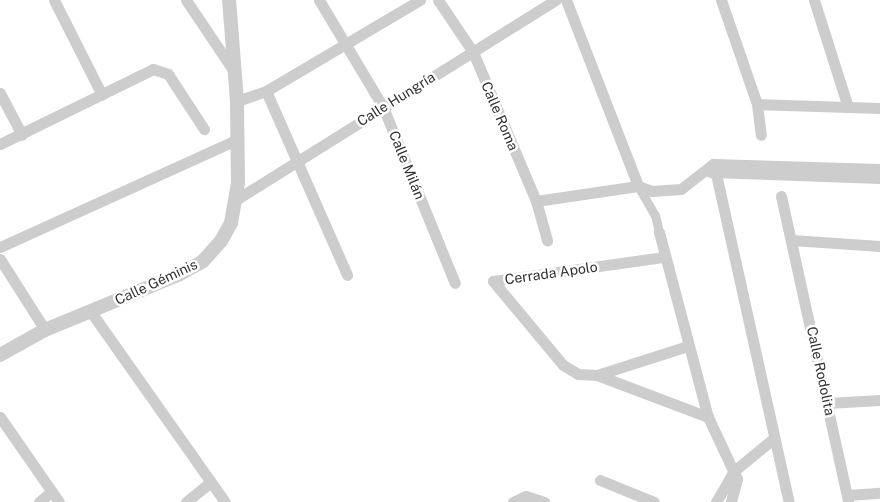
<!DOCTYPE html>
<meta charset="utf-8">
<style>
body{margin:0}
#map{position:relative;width:880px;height:502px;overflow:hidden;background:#fff;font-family:"Public Sans",sans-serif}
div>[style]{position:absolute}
.pedestrian>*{height:9px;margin:-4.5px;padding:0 4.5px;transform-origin:4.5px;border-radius:4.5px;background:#cdcdcd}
.minor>*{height:11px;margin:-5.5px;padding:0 5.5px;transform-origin:5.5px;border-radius:5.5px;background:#cdcdcd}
.tertiary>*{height:14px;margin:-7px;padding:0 7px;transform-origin:7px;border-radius:7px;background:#cdcdcd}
span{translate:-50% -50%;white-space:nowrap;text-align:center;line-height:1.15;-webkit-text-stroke:5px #fff;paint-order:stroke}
.street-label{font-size:14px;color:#303030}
</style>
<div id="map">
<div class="pedestrian">
<i style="left:638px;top:186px;width:34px;rotate:60deg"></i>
<i style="left:655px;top:215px;width:17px;rotate:77deg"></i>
</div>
<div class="minor">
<i style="left:54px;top:0;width:106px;rotate:63.2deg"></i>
<i style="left:186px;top:0;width:88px;rotate:56.1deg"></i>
<i style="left:319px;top:0;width:125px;rotate:59.1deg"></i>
<i style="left:383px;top:107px;width:190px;rotate:67.8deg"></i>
<i style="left:438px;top:0;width:63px;rotate:56.1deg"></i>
<i style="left:473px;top:52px;width:162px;rotate:67.1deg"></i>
<i style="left:536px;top:201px;width:41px;rotate:74.2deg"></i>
<i style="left:566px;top:0;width:199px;rotate:68.8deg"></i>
<i style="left:721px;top:0;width:110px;rotate:70.9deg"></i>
<i style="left:757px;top:104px;width:31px;rotate:83deg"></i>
<i style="left:814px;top:0;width:112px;rotate:72.4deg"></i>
<i style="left:266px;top:91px;width:201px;rotate:66.2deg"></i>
<i style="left:0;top:93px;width:47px;rotate:62.4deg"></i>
<i style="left:237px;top:101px;width:31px;rotate:-19deg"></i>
<i style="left:266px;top:91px;width:179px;rotate:-30.6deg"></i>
<i style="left:757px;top:104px;width:123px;rotate:1.9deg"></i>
<i style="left:0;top:144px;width:170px;rotate:-26.1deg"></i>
<i style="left:153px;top:69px;width:16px;rotate:18deg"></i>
<i style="left:168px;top:74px;width:66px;rotate:56.8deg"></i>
<i style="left:710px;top:172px;width:170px;rotate:2deg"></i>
<i style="left:716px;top:174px;width:336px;rotate:77.5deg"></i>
<i style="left:781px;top:196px;width:313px;rotate:77.6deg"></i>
<i style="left:237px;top:199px;width:376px;rotate:-32deg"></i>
<i style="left:536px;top:201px;width:103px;rotate:-8.4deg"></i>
<i style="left:638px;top:186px;width:15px;rotate:20deg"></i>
<i style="left:652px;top:191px;width:29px;rotate:-4deg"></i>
<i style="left:681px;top:189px;width:41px;rotate:-38deg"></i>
<i style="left:713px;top:164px;width:167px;rotate:1.7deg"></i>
<i style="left:659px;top:232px;width:191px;rotate:75.2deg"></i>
<i style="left:708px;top:417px;width:68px;rotate:64.9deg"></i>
<i style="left:737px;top:479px;width:24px;rotate:105deg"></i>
<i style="left:792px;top:240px;width:88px;rotate:3.9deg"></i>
<i style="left:0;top:247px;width:261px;rotate:-24.4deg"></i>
<i style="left:0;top:259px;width:84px;rotate:57.6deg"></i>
<i style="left:493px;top:281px;width:109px;rotate:50.2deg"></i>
<i style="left:563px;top:365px;width:17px;rotate:31deg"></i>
<i style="left:578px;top:374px;width:19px;rotate:3deg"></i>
<i style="left:597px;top:375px;width:96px;rotate:-17.7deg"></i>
<i style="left:493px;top:281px;width:173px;rotate:-8deg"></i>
<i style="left:91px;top:312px;width:232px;rotate:54.8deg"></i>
<i style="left:597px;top:375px;width:119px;rotate:20.7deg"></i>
<i style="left:828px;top:403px;width:52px;rotate:-3.3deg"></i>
<i style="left:0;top:417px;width:103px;rotate:55.2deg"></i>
<i style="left:600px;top:480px;width:58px;rotate:22.2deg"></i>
<i style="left:848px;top:495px;width:32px;rotate:-4deg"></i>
<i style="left:39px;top:502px;width:16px;rotate:-40deg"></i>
<i style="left:186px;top:502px;width:32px;rotate:-39deg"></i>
<i style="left:513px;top:502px;width:14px;rotate:-25deg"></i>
<i style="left:526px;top:496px;width:19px;rotate:18deg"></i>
<i style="left:716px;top:502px;width:36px;rotate:-60deg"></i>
<i style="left:734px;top:471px;width:52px;rotate:-39.5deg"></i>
</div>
<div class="tertiary">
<i style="left:0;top:355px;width:51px;rotate:-29.1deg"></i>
<i style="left:45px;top:330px;width:146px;rotate:-22.5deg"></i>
<i style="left:180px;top:274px;width:26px;rotate:-29deg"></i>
<i style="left:203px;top:261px;width:27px;rotate:-48deg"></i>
<i style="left:221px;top:241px;width:21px;rotate:-61deg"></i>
<i style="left:231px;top:223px;width:41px;rotate:-80.1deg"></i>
<i style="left:238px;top:183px;width:82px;rotate:-90.7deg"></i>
<i style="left:237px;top:101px;width:101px;rotate:-94.5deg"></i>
</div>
<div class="street-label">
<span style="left:396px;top:99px;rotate:-32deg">Calle Hungría</span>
<span style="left:500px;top:116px;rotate:67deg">Calle Roma</span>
<span style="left:407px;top:165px;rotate:68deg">Calle Milán</span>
<span style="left:551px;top:273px;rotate:-8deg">Cerrada Apolo</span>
<span style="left:156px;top:282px;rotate:-25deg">Calle Géminis</span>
<span style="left:821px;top:371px;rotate:78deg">Calle Rodolita</span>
</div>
</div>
